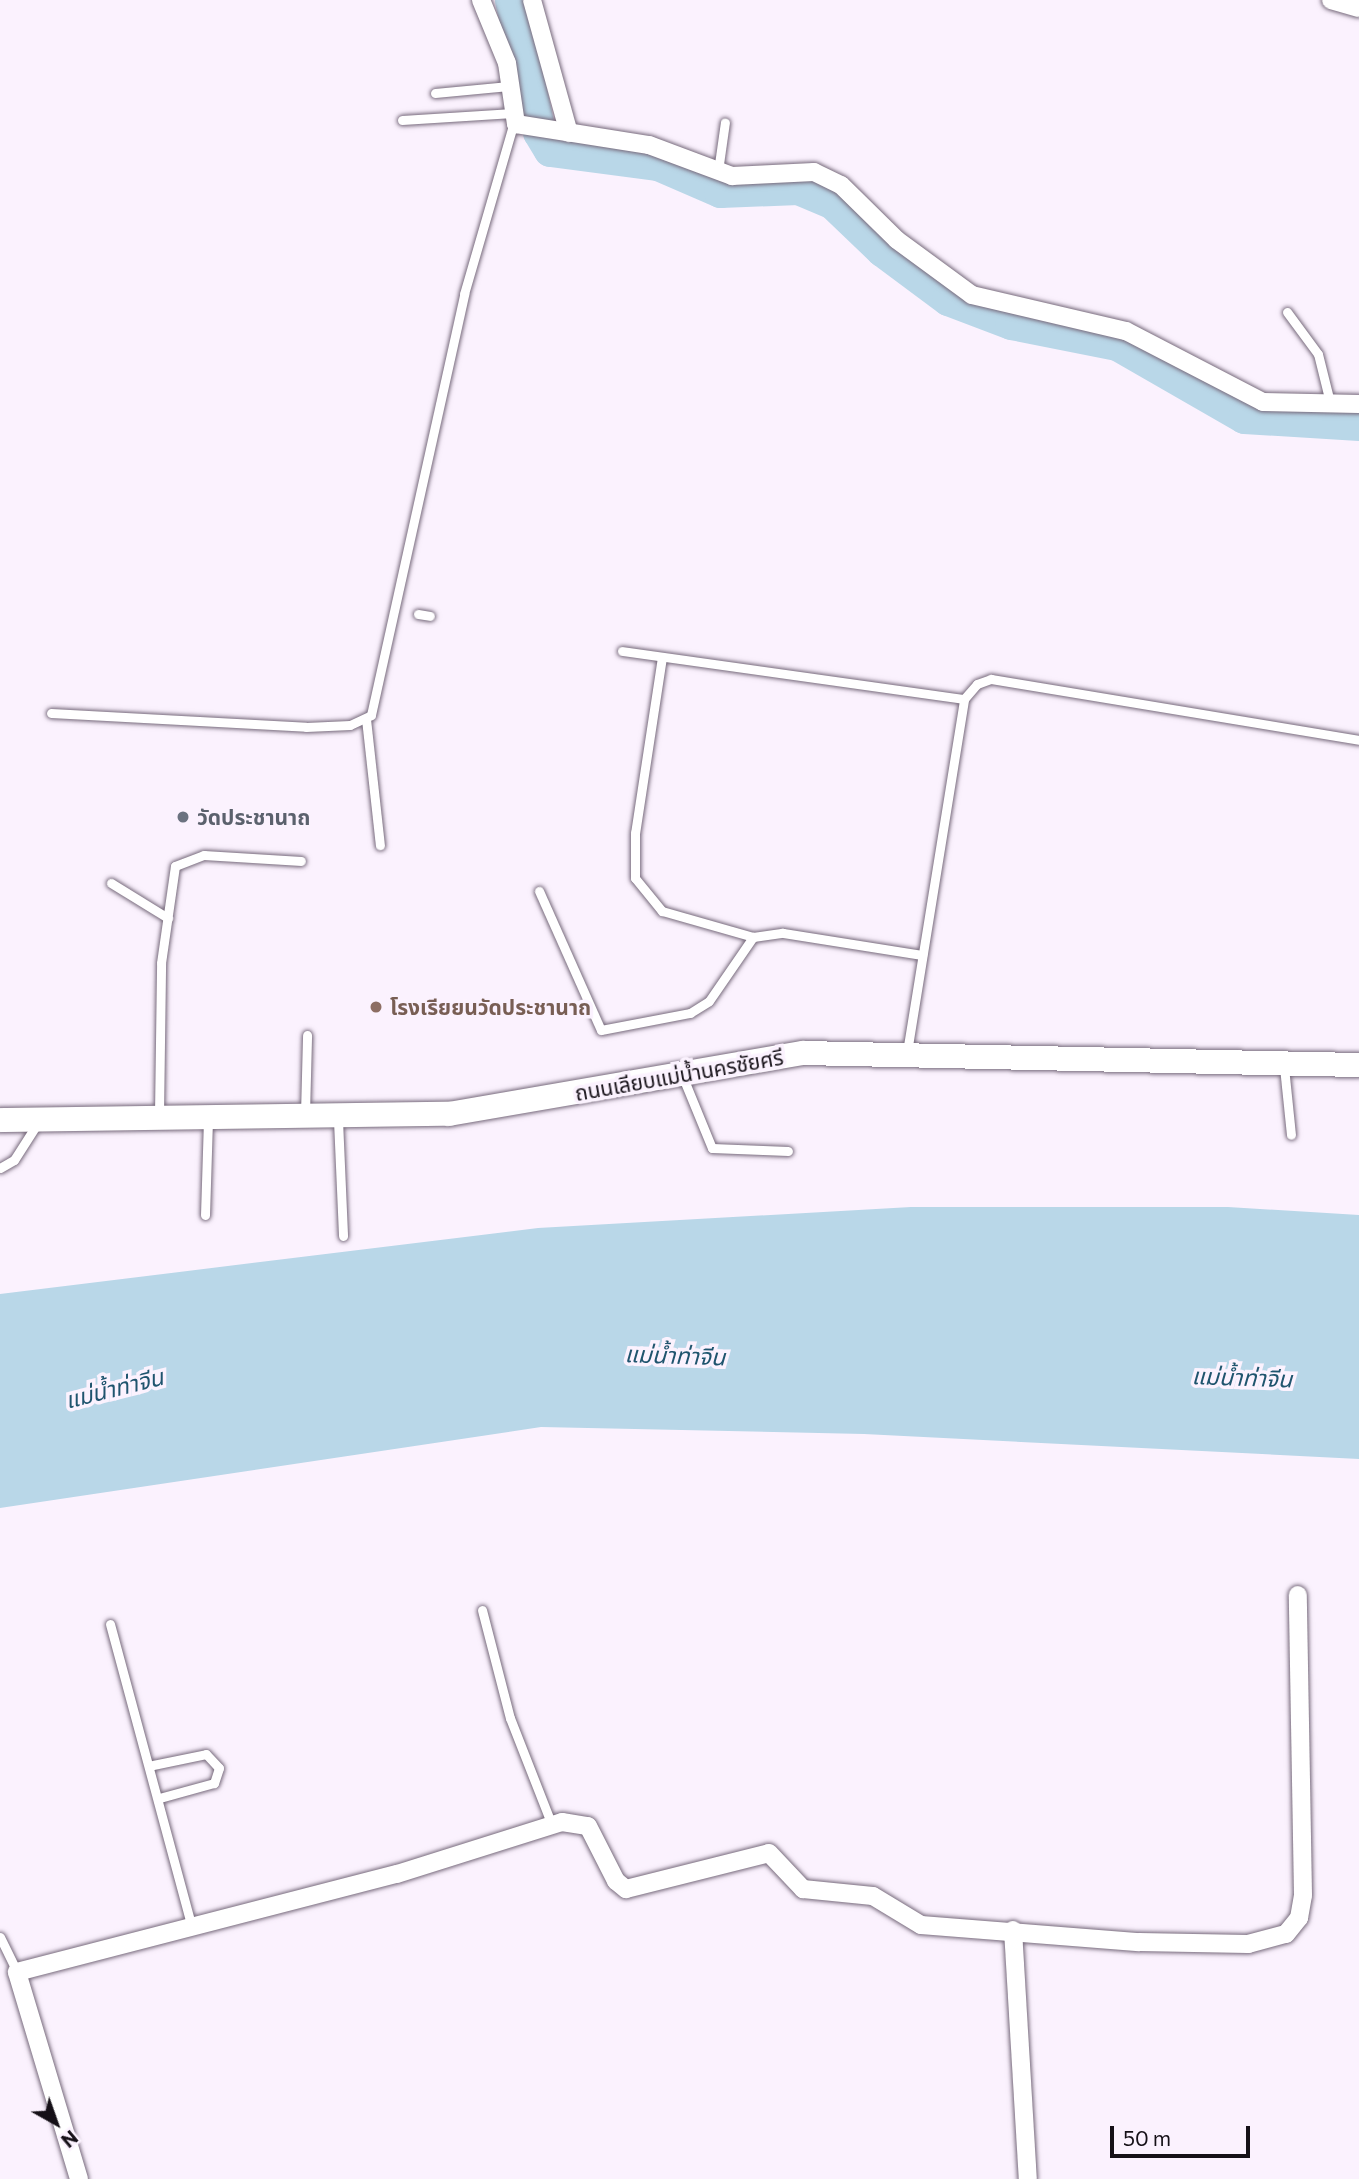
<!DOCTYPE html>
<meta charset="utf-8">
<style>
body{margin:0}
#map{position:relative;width:1359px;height:2179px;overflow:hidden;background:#fbf2fe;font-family:Commissioner,"Noto Sans Thai",sans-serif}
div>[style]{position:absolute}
.water>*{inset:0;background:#b9d7e8}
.river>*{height:33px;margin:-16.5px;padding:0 16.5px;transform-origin:16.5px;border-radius:16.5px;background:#b9d7e8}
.roads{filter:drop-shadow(0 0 2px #776a7c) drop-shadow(0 0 2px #776a7c)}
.lane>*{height:9px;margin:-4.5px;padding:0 4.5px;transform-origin:4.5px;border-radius:4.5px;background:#fff}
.street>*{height:18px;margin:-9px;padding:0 9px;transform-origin:9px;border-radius:9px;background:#fff}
.secondary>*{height:24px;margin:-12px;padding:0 12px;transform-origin:12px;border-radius:12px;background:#fff}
.dots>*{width:19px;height:19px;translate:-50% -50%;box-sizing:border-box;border:4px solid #fbf2fe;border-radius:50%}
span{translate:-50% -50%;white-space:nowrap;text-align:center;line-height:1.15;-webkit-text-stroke:7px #fbf2fe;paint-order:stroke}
.worship-label{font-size:21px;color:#5b616d;font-weight:700}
.left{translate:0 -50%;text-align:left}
.education-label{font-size:21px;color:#785e54;font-weight:700}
.street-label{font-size:21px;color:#151017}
.water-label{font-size:23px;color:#1f546e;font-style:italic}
.north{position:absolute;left:21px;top:2088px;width:70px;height:70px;-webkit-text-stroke:5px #fbf2fe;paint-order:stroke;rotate:140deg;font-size:19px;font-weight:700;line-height:28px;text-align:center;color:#151017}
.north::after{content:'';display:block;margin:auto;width:24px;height:32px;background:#151017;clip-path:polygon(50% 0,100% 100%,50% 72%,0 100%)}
.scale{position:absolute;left:1110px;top:2126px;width:140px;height:32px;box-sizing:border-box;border:4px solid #151017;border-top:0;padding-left:9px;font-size:21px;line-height:24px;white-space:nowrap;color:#151017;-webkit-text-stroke:5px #fbf2fe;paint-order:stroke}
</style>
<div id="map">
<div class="water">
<i style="clip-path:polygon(911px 1207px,1228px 1207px,1359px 1215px,1359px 1459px,864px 1434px,541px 1427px,0 1508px,0 1294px,538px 1228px)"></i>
</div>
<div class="river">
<i style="left:511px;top:0;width:135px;rotate:78deg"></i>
<i style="left:539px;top:132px;width:21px;rotate:59deg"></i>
<i style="left:550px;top:150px;width:109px;rotate:7.4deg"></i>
<i style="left:658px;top:164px;width:68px;rotate:23.5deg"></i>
<i style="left:720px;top:191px;width:78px;rotate:-2.2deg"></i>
<i style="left:798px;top:188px;width:38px;rotate:23deg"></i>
<i style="left:833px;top:203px;width:68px;rotate:43.8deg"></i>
<i style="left:882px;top:250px;width:82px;rotate:36.6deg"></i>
<i style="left:948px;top:299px;width:67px;rotate:20.9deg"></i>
<i style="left:1011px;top:323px;width:108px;rotate:11.2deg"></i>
<i style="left:1117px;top:344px;width:146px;rotate:29.9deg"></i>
<i style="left:1244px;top:417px;width:115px;rotate:3.5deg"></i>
</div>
<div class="roads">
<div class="lane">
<i style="left:435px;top:93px;width:74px;rotate:-5.4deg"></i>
<i style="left:402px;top:120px;width:111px;rotate:-3.6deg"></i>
<i style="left:718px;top:171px;width:49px;rotate:-81.9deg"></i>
<i style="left:1287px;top:312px;width:52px;rotate:53.6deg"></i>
<i style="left:1318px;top:354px;width:49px;rotate:76deg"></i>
<i style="left:418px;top:614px;width:12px;rotate:9deg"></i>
<i style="left:622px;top:651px;width:345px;rotate:8deg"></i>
<i style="left:662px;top:657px;width:178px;rotate:98.7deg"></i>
<i style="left:635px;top:833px;width:45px;rotate:90deg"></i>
<i style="left:635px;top:878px;width:43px;rotate:50.7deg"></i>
<i style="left:662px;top:911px;width:95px;rotate:15.9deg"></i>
<i style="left:51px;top:713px;width:255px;rotate:3.1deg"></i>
<i style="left:306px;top:727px;width:44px;rotate:-2.6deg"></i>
<i style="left:350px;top:725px;width:23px;rotate:-25deg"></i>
<i style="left:371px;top:715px;width:431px;rotate:-77.5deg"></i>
<i style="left:464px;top:294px;width:179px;rotate:-73.8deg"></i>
<i style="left:366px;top:719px;width:127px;rotate:83.7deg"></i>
<i style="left:111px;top:883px;width:67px;rotate:31.6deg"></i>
<i style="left:539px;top:891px;width:152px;rotate:66deg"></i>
<i style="left:601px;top:1030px;width:91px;rotate:-10.8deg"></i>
<i style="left:690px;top:1013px;width:22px;rotate:-32deg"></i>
<i style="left:709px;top:1001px;width:78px;rotate:-55.5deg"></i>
<i style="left:753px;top:937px;width:30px;rotate:-8deg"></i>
<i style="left:783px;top:933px;width:141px;rotate:9deg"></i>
<i style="left:907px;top:1052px;width:358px;rotate:-80.8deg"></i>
<i style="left:964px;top:699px;width:20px;rotate:-49deg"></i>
<i style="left:977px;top:684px;width:15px;rotate:-20deg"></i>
<i style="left:991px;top:679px;width:373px;rotate:9.4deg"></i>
<i style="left:1284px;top:1067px;width:68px;rotate:84.1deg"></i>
<i style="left:682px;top:1075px;width:79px;rotate:67.7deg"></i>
<i style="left:712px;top:1148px;width:76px;rotate:2.3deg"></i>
<i style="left:159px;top:1114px;width:151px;rotate:-89.2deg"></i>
<i style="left:161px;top:963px;width:98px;rotate:-81.8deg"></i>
<i style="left:175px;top:866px;width:31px;rotate:-21deg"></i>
<i style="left:204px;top:855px;width:97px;rotate:3.5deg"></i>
<i style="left:305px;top:1114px;width:79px;rotate:-88.5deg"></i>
<i style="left:338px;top:1120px;width:116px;rotate:87.5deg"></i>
<i style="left:0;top:1168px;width:16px;rotate:-30deg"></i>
<i style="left:14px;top:1160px;width:43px;rotate:-57.4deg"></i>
<i style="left:205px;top:1215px;width:95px;rotate:-88.2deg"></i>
<i style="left:482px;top:1610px;width:112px;rotate:75.5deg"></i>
<i style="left:510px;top:1718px;width:115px;rotate:68.6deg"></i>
<i style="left:110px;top:1624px;width:314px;rotate:74.9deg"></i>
<i style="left:153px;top:1765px;width:54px;rotate:-11.7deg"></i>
<i style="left:206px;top:1754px;width:19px;rotate:47deg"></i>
<i style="left:219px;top:1768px;width:16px;rotate:108deg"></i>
<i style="left:214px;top:1783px;width:57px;rotate:164.7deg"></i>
<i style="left:0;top:1937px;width:39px;rotate:64deg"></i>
</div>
<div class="street">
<i style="left:481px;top:0;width:68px;rotate:67.6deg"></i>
<i style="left:507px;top:63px;width:62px;rotate:81.6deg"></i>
<i style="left:516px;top:124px;width:135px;rotate:9deg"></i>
<i style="left:649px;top:145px;width:89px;rotate:20.5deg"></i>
<i style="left:732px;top:176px;width:82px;rotate:-2.8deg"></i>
<i style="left:814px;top:172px;width:30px;rotate:26deg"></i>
<i style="left:841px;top:185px;width:78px;rotate:44.5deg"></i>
<i style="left:897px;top:240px;width:93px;rotate:36.3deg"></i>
<i style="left:972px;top:295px;width:158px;rotate:13.2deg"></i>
<i style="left:1126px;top:331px;width:154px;rotate:27.4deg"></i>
<i style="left:1263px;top:402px;width:96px;rotate:1.2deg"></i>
<i style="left:532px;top:0;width:138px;rotate:74.5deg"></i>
<i style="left:1331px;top:0;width:29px;rotate:16deg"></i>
<i style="left:1013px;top:1930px;width:249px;rotate:86.6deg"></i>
<i style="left:79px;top:2179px;width:216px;rotate:-106.7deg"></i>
<i style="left:17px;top:1972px;width:392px;rotate:-14.5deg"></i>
<i style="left:397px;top:1874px;width:173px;rotate:-17.5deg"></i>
<i style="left:562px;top:1822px;width:26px;rotate:9deg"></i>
<i style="left:588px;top:1826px;width:62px;rotate:63deg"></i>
<i style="left:616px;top:1881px;width:13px;rotate:39deg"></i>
<i style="left:626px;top:1889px;width:147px;rotate:-14.1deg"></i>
<i style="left:769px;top:1853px;width:50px;rotate:46.6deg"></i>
<i style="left:803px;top:1889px;width:70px;rotate:5.7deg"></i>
<i style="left:873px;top:1896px;width:56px;rotate:31.1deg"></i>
<i style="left:921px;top:1925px;width:219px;rotate:4.5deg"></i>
<i style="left:1139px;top:1942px;width:109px;rotate:1.1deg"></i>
<i style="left:1248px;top:1944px;width:39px;rotate:-15deg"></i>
<i style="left:1286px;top:1934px;width:21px;rotate:-51deg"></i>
<i style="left:1299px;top:1918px;width:23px;rotate:-80deg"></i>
<i style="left:1303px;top:1895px;width:300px;rotate:-91deg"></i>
</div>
<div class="secondary">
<i style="left:0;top:1120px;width:449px;rotate:-0.8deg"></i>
<i style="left:449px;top:1114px;width:359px;rotate:-9.8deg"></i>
<i style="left:803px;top:1053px;width:556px;rotate:1.24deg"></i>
</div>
</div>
<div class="dots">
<i style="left:183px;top:817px;background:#6b7280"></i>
<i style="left:376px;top:1007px;background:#8d6e63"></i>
</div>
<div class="worship-label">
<span class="left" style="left:197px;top:817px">วัดประชานาถ</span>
</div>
<div class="education-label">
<span class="left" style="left:390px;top:1007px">โรงเรียยนวัดประชานาถ</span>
</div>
<div class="street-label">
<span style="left:679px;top:1075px;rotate:-10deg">ถนนเลียบแม่น้ำนครชัยศรี</span>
</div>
<div class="water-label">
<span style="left:675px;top:1355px;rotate:2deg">แม่น้ำท่าจีน</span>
<span style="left:1242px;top:1377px;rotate:2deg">แม่น้ำท่าจีน</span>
<span style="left:114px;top:1388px;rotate:-14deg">แม่น้ำท่าจีน</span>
</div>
<div class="north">N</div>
<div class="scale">50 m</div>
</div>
